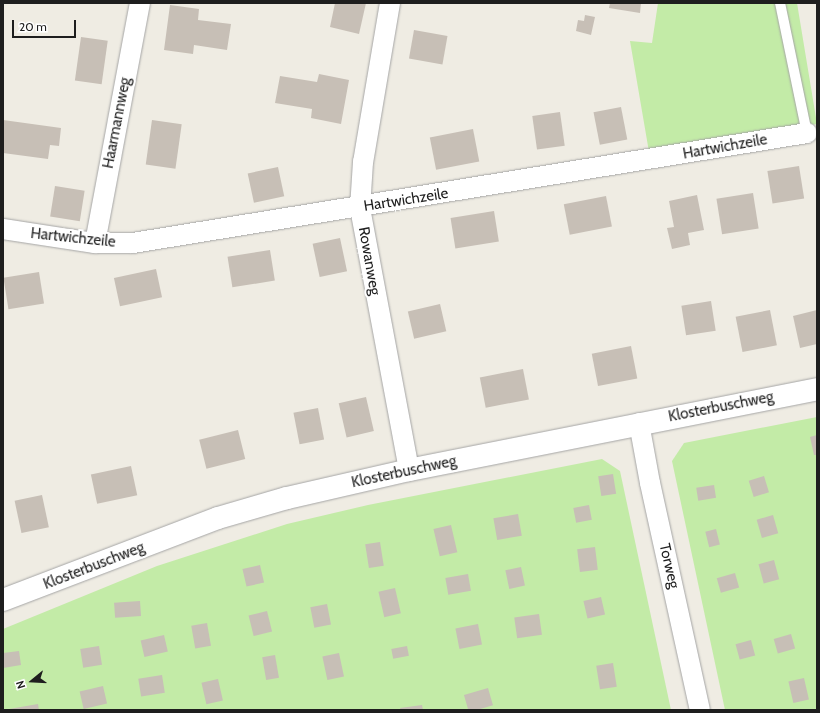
<!DOCTYPE html>
<style>
body{margin:0}
#map{position:relative;width:820px;height:713px;overflow:hidden;background:#efece3;font-family:Cabin,sans-serif}
div>[style]{position:absolute}
.grass>*{inset:0;background:#c3eba7}
.building>*{inset:0;background:#c7bfb6;transform-origin:0 0}
.roads{filter:drop-shadow(0 0 1px #a5a5a5) drop-shadow(0 0 1px #a5a5a5)}
.service>*{height:10px;margin:-5px;padding:0 5px;transform-origin:5px;border-radius:5px;background:#fff}
.minor>*{height:20px;margin:-10px;padding:0 10px;transform-origin:10px;border-radius:10px;background:#fff}
.tertiary>*{height:22px;margin:-11px;padding:0 11px;transform-origin:11px;border-radius:11px;background:#fff}
span{translate:-50% -50%;white-space:nowrap;text-align:center;line-height:1.15;-webkit-text-stroke:4px #fff;paint-order:stroke}
.street-label{font-size:15px;color:#1e1e1e}
.frame{position:absolute;inset:0;border:4px solid #1e1e1e;pointer-events:none}
.north{position:absolute;left:12px;top:661px;width:40px;height:40px;-webkit-text-stroke:3px #fff;paint-order:stroke;rotate:252deg;font-size:11px;font-weight:700;line-height:16px;text-align:center;color:#1e1e1e}
.north::after{content:'';display:block;margin:auto;width:14px;height:18px;background:#1e1e1e;clip-path:polygon(50% 0,100% 100%,50% 72%,0 100%)}
.scale{position:absolute;left:12px;top:20px;width:64px;height:18px;box-sizing:border-box;border:2px solid #1e1e1e;border-top:0;padding-left:5px;font-size:12px;line-height:14px;white-space:nowrap;color:#1e1e1e;-webkit-text-stroke:3px #fff;paint-order:stroke}
</style>
<div id="map">
<div class="grass">
<i style="clip-path:polygon(658px 3px,797px 3px,817px 124px,649px 152px,630px 41px,652px 43px)"></i>
<i style="clip-path:polygon(817px 417px,817px 710px,725px 710px,672px 461px,684px 443px)"></i>
<i style="clip-path:polygon(602px 459px,620px 471px,671px 710px,3px 710px,3px 629px,157px 566px,287px 524px,368px 505px)"></i>
</div>
<div class="building">
<i style="clip-path:polygon(335px 3px,366px 3px,359px 34px,330px 27px)"></i>
<i style="clip-path:polygon(610px 3px,641px 3px,640px 13px,609px 8px)"></i>
<i style="clip-path:polygon(170px 5px,199px 9px,198px 20px,231px 24px,227px 50px,194px 45px,193px 54px,164px 50px)"></i>
<i style="clip-path:polygon(585px 15px,595px 17px,591px 35px,576px 31px,578px 20px,584px 21px)"></i>
<i style="left:414px;top:30px;width:34px;height:29px;rotate:10deg"></i>
<i style="left:81px;top:37px;width:27px;height:44px;rotate:8deg"></i>
<i style="clip-path:polygon(319px 74px,349px 80px,341px 124px,311px 118px,312px 109px,275px 103px,280px 76px,317px 82px)"></i>
<i style="left:621px;top:107px;width:33px;height:28px;rotate:79deg"></i>
<i style="left:560px;top:112px;width:34px;height:28px;rotate:82deg"></i>
<i style="clip-path:polygon(3px 120px,61px 128px,59px 146px,50px 145px,48px 159px,3px 153px)"></i>
<i style="left:152px;top:120px;width:30px;height:45px;rotate:8deg"></i>
<i style="left:473px;top:129px;width:33px;height:44px;rotate:79deg"></i>
<i style="left:799px;top:166px;width:33px;height:32px;rotate:81deg"></i>
<i style="left:278px;top:167px;width:30px;height:31px;rotate:78deg"></i>
<i style="left:55px;top:186px;width:30px;height:31px;rotate:9deg"></i>
<i style="left:753px;top:193px;width:36px;height:37px;rotate:81deg"></i>
<i style="clip-path:polygon(697px 195px,704px 230px,688px 233px,690px 245px,672px 249px,667px 228px,674px 227px,669px 201px)"></i>
<i style="left:606px;top:196px;width:31px;height:43px;rotate:79deg"></i>
<i style="left:494px;top:211px;width:31px;height:44px;rotate:81deg"></i>
<i style="left:340px;top:238px;width:34px;height:28px;rotate:78deg"></i>
<i style="left:270px;top:250px;width:31px;height:43px;rotate:81deg"></i>
<i style="left:156px;top:269px;width:29px;height:43px;rotate:78deg"></i>
<i style="left:39px;top:272px;width:32px;height:36px;rotate:81deg"></i>
<i style="left:711px;top:301px;width:30px;height:30px;rotate:81deg"></i>
<i style="left:440px;top:304px;width:28px;height:33px;rotate:77deg"></i>
<i style="left:770px;top:310px;width:36px;height:35px;rotate:79deg"></i>
<i style="clip-path:polygon(817px 310px,817px 344px,800px 348px,793px 316px)"></i>
<i style="left:631px;top:346px;width:33px;height:40px;rotate:79deg"></i>
<i style="left:523px;top:369px;width:31px;height:44px;rotate:79deg"></i>
<i style="left:366px;top:397px;width:35px;height:28px;rotate:77deg"></i>
<i style="left:318px;top:408px;width:32px;height:25px;rotate:79deg"></i>
<i style="left:238px;top:430px;width:30px;height:40px;rotate:76deg"></i>
<i style="clip-path:polygon(817px 435px,817px 455px,814px 455px,810px 437px)"></i>
<i style="left:131px;top:466px;width:30px;height:41px;rotate:78deg"></i>
<i style="left:613px;top:474px;width:20px;height:15px;rotate:81deg"></i>
<i style="left:764px;top:476px;width:17px;height:16px;rotate:73deg"></i>
<i style="left:714px;top:485px;width:13px;height:18px;rotate:81deg"></i>
<i style="left:42px;top:495px;width:33px;height:28px;rotate:78deg"></i>
<i style="left:589px;top:505px;width:15px;height:16px;rotate:79deg"></i>
<i style="left:518px;top:514px;width:22px;height:25px;rotate:80deg"></i>
<i style="left:773px;top:515px;width:19px;height:17px;rotate:74deg"></i>
<i style="left:451px;top:525px;width:28px;height:18px;rotate:77deg"></i>
<i style="left:716px;top:529px;width:16px;height:11px;rotate:76deg"></i>
<i style="left:380px;top:542px;width:24px;height:15px;rotate:81deg"></i>
<i style="left:595px;top:547px;width:23px;height:18px;rotate:83deg"></i>
<i style="left:774px;top:560px;width:20px;height:16px;rotate:75deg"></i>
<i style="left:260px;top:565px;width:18px;height:18px;rotate:77deg"></i>
<i style="left:521px;top:567px;width:19px;height:16px;rotate:78deg"></i>
<i style="left:735px;top:573px;width:15px;height:19px;rotate:74deg"></i>
<i style="left:468px;top:574px;width:17px;height:23px;rotate:80deg"></i>
<i style="left:395px;top:588px;width:26px;height:17px;rotate:77deg"></i>
<i style="left:601px;top:597px;width:18px;height:18px;rotate:77deg"></i>
<i style="left:140px;top:601px;width:15px;height:26px;rotate:86deg"></i>
<i style="left:327px;top:604px;width:21px;height:17px;rotate:79deg"></i>
<i style="left:267px;top:611px;width:21px;height:19px;rotate:76deg"></i>
<i style="left:539px;top:614px;width:21px;height:25px;rotate:82deg"></i>
<i style="left:207px;top:623px;width:23px;height:16px;rotate:80deg"></i>
<i style="left:478px;top:624px;width:21px;height:23px;rotate:79deg"></i>
<i style="left:791px;top:634px;width:15px;height:18px;rotate:74deg"></i>
<i style="left:164px;top:635px;width:17px;height:24px;rotate:77deg"></i>
<i style="left:751px;top:640px;width:16px;height:16px;rotate:75deg"></i>
<i style="left:99px;top:646px;width:19px;height:19px;rotate:81deg"></i>
<i style="left:407px;top:646px;width:10px;height:16px;rotate:79deg"></i>
<i style="clip-path:polygon(19px 651px,21px 665px,3px 668px,3px 653px)"></i>
<i style="left:339px;top:653px;width:24px;height:17px;rotate:78deg"></i>
<i style="left:275px;top:655px;width:23px;height:13px;rotate:80deg"></i>
<i style="left:613px;top:663px;width:24px;height:17px;rotate:81deg"></i>
<i style="left:162px;top:675px;width:18px;height:24px;rotate:81deg"></i>
<i style="left:804px;top:678px;width:22px;height:16px;rotate:77deg"></i>
<i style="left:218px;top:679px;width:22px;height:17px;rotate:77deg"></i>
<i style="left:103px;top:686px;width:18px;height:24px;rotate:77deg"></i>
<i style="left:488px;top:688px;width:18px;height:25px;rotate:74deg"></i>
<i style="clip-path:polygon(38px 704px,39px 710px,9px 710px,9px 709px)"></i>
<i style="clip-path:polygon(422px 705px,423px 710px,401px 710px,400px 708px)"></i>
</div>
<div class="roads">
<div class="service">
<i style="left:780px;top:3px;width:133px;rotate:78.3deg"></i>
</div>
<div class="minor">
<i style="left:390px;top:3px;width:161px;rotate:99.6deg"></i>
<i style="left:363px;top:162px;width:46px;rotate:93.7deg"></i>
<i style="left:360px;top:208px;width:267px;rotate:79.4deg"></i>
<i style="left:3px;top:229px;width:93px;rotate:8.7deg"></i>
<i style="left:95px;top:243px;width:38px"></i>
<i style="left:133px;top:243px;width:683px;rotate:-9.27deg"></i>
<i style="left:95px;top:243px;width:244px;rotate:-79.4deg"></i>
<i style="left:639px;top:423px;width:61px;rotate:79.6deg"></i>
<i style="left:650px;top:483px;width:232px;rotate:77.6deg"></i>
</div>
<div class="tertiary">
<i style="left:3px;top:600px;width:230px;rotate:-20.9deg"></i>
<i style="left:218px;top:518px;width:72px;rotate:-16.2deg"></i>
<i style="left:287px;top:498px;width:125px;rotate:-12.9deg"></i>
<i style="left:409px;top:470px;width:416px;rotate:-11.2deg"></i>
</div>
</div>
<div class="street-label">
<span style="left:117px;top:123px;rotate:-79deg">Haarmannweg</span>
<span style="left:725px;top:147px;rotate:-10deg">Hartwichzeile</span>
<span style="left:406px;top:200px;rotate:-9deg">Hartwichzeile</span>
<span style="left:73px;top:238px;rotate:6deg">Hartwichzeile</span>
<span style="left:369px;top:261px;rotate:80deg">Rowanweg</span>
<span style="left:721px;top:407px;rotate:-11deg">Klosterbuschweg</span>
<span style="left:404px;top:472px;rotate:-12deg">Klosterbuschweg</span>
<span style="left:94px;top:566px;rotate:-21deg">Klosterbuschweg</span>
<span style="left:669px;top:566px;rotate:77deg">Torweg</span>
</div>
<div class="frame"></div>
<div class="north">N</div>
<div class="scale">20 m</div>
</div>
